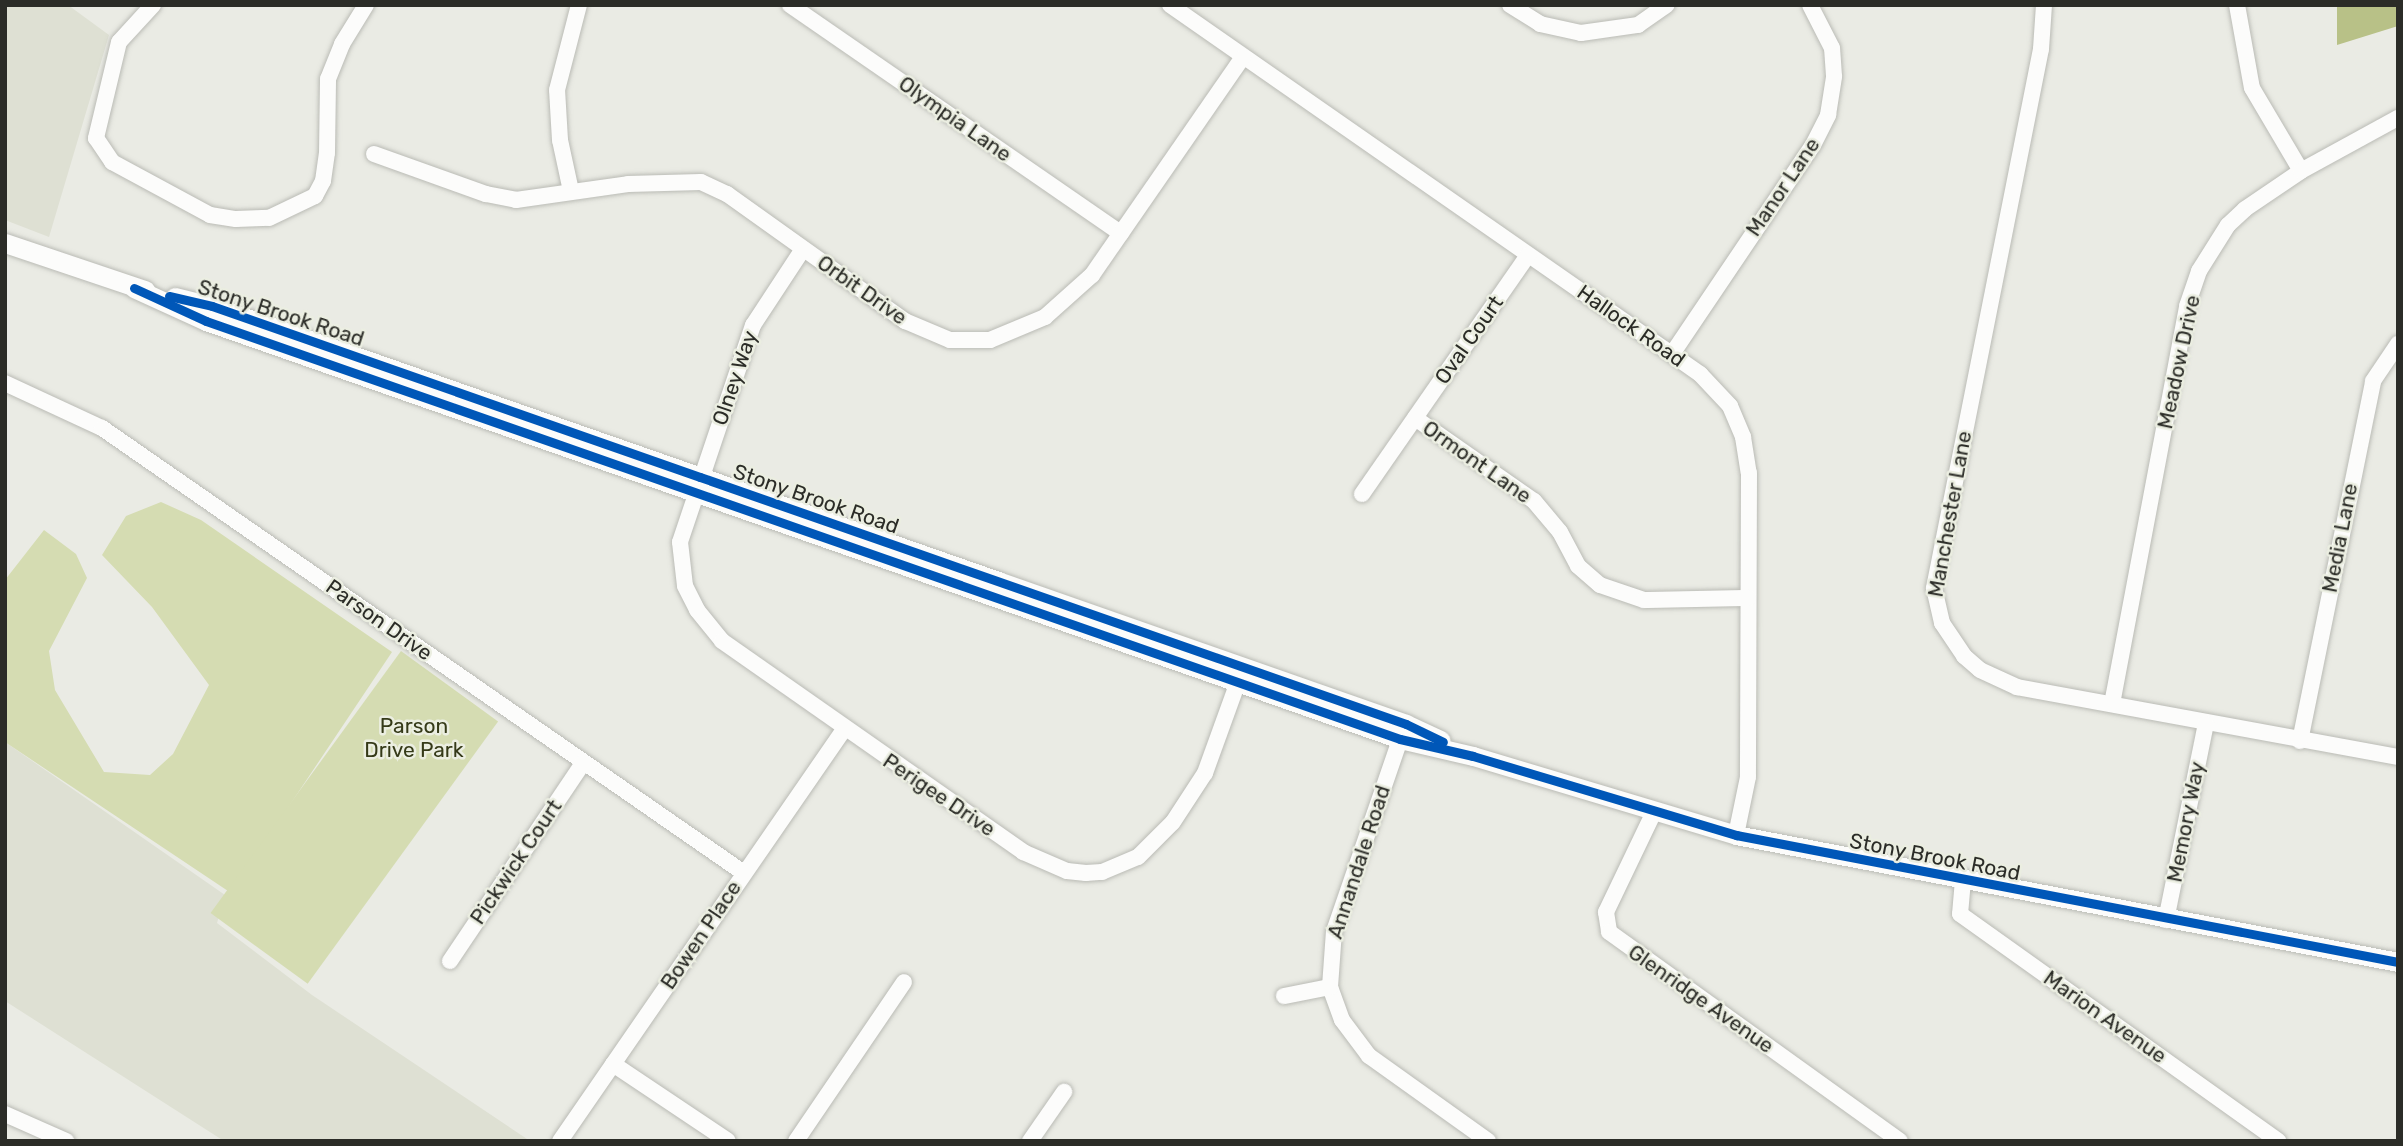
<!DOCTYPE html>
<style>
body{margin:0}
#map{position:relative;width:2403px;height:1146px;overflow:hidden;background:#eaebe4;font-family:Rubik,sans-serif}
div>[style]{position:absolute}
.built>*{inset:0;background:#dee0d3}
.green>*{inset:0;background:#d5dcb2;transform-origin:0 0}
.water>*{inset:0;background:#b8c187}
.roads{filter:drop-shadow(0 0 2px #babbb5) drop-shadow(0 0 2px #babbb5)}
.minor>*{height:16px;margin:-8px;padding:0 8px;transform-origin:8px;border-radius:8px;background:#fcfcfb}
.major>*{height:19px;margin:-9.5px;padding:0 9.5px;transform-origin:9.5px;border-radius:9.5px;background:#fcfcfb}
.cycleway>*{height:9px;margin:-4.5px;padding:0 4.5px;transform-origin:4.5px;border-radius:4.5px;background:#0057b8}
span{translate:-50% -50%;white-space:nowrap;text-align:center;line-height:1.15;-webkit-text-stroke:5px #ebeee1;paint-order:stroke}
.street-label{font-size:21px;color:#2b2c27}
.park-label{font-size:21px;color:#353a18}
.frame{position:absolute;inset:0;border:7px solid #2b2c27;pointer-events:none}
</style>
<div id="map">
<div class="built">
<i style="clip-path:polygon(5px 5px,68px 5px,109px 35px,49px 237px,5px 220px)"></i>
<i style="clip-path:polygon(5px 742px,225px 895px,217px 923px,312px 995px,530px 1141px,224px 1141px,5px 1001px)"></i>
</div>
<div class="green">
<i style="clip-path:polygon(161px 502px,201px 520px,392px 652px,231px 893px,5px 742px,5px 580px,44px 530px,76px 554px,87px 578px,49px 651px,55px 690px,104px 772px,150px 775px,173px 754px,209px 685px,152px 607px,102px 555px,126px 516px)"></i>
<i style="left:401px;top:651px;width:120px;height:324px;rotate:36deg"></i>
</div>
<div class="water">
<i style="clip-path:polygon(2337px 5px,2398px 5px,2398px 26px,2337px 45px)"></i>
</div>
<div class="roads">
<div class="minor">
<i style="left:153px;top:5px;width:50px;rotate:132.6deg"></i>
<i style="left:119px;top:42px;width:99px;rotate:103.5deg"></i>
<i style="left:96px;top:138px;width:29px;rotate:56deg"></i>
<i style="left:112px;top:162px;width:111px;rotate:28.4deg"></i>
<i style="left:210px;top:215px;width:26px;rotate:9deg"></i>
<i style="left:236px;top:219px;width:33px;rotate:-2deg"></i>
<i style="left:269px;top:218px;width:51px;rotate:-25.6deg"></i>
<i style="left:315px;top:196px;width:17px;rotate:-62deg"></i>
<i style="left:323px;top:181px;width:28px;rotate:-82deg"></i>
<i style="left:327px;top:153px;width:74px;rotate:-89.2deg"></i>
<i style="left:328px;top:79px;width:38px;rotate:-68deg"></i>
<i style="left:342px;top:44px;width:46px;rotate:-58.4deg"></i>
<i style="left:790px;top:5px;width:402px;rotate:34.6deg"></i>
<i style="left:1170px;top:5px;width:646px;rotate:34.85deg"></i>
<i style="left:1700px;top:374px;width:44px;rotate:46.8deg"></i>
<i style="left:1730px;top:406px;width:34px;rotate:67deg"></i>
<i style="left:1743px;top:437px;width:36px;rotate:81deg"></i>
<i style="left:1749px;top:473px;width:304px;rotate:90.2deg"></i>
<i style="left:1748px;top:777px;width:59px;rotate:101.7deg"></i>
<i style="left:1510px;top:5px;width:36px;rotate:32deg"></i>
<i style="left:1540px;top:24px;width:42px;rotate:12.4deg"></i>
<i style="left:1581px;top:33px;width:58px;rotate:-8deg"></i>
<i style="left:1638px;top:25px;width:35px;rotate:-35deg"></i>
<i style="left:2044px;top:5px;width:44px;rotate:93.9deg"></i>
<i style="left:2041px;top:49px;width:550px;rotate:101.23deg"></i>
<i style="left:1934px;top:588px;width:36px;rotate:77deg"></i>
<i style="left:1942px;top:623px;width:40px;rotate:56deg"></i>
<i style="left:1964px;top:656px;width:21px;rotate:41deg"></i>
<i style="left:1980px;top:670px;width:41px;rotate:24.7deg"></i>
<i style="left:2017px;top:687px;width:387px;rotate:10.4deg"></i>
<i style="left:2237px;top:5px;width:84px;rotate:79.8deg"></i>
<i style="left:2252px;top:88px;width:96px;rotate:59.4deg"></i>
<i style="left:374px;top:154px;width:119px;rotate:19.7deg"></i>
<i style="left:486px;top:194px;width:31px;rotate:11deg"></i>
<i style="left:516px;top:200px;width:113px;rotate:-8.1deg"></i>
<i style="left:628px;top:184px;width:73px;rotate:-1.6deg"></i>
<i style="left:701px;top:182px;width:29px;rotate:25deg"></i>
<i style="left:727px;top:194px;width:219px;rotate:35.5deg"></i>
<i style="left:905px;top:321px;width:49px;rotate:22.9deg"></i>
<i style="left:950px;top:340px;width:40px"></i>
<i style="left:990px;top:340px;width:60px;rotate:-22.7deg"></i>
<i style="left:1045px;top:317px;width:63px;rotate:-41.8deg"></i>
<i style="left:1092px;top:275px;width:265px;rotate:-55.3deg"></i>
<i style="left:571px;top:191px;width:52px;rotate:-102.2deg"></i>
<i style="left:560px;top:140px;width:50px;rotate:-93.4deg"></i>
<i style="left:557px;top:90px;width:88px;rotate:-75.5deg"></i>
<i style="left:803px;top:249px;width:91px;rotate:123.3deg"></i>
<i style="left:753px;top:325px;width:229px;rotate:108.6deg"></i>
<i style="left:680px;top:542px;width:44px;rotate:83.5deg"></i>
<i style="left:685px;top:586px;width:27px;rotate:63deg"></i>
<i style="left:697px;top:610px;width:40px;rotate:51deg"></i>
<i style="left:722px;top:641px;width:368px;rotate:35deg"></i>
<i style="left:1023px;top:852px;width:48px;rotate:23.4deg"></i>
<i style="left:1067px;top:871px;width:19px;rotate:6deg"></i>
<i style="left:1086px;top:873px;width:16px;rotate:-4deg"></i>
<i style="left:1102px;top:872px;width:39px;rotate:-23deg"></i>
<i style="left:1138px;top:857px;width:49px;rotate:-45deg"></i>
<i style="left:1173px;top:822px;width:59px;rotate:-56.9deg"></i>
<i style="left:1205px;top:773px;width:109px;rotate:-70.1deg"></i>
<i style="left:1672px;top:354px;width:252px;rotate:-56deg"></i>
<i style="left:1813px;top:145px;width:34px;rotate:-63deg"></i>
<i style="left:1828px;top:115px;width:39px;rotate:-81deg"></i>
<i style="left:1834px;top:76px;width:28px;rotate:-94deg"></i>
<i style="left:1832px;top:48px;width:48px;rotate:-117.1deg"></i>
<i style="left:5px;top:383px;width:107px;rotate:24.9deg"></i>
<i style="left:102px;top:428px;width:781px;rotate:34.73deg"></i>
<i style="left:1415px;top:418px;width:145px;rotate:34.9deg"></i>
<i style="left:1534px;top:501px;width:40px;rotate:50deg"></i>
<i style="left:1560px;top:532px;width:38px;rotate:62deg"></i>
<i style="left:1578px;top:566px;width:29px;rotate:41deg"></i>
<i style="left:1600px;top:585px;width:46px;rotate:18.8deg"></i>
<i style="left:1644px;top:600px;width:104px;rotate:-1.1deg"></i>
<i style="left:1362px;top:494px;width:291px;rotate:-55.2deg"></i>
<i style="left:2112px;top:704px;width:405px;rotate:-79.3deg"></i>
<i style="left:2187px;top:306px;width:37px;rotate:-71deg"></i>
<i style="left:2199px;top:271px;width:54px;rotate:-57.8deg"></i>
<i style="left:2228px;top:225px;width:23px;rotate:-43deg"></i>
<i style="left:2245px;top:209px;width:68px;rotate:-34.2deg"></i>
<i style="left:2301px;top:171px;width:111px;rotate:-28.7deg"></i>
<i style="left:1404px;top:728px;width:215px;rotate:109deg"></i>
<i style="left:1334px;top:931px;width:56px;rotate:94.1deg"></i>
<i style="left:1330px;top:987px;width:35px;rotate:70deg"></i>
<i style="left:1342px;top:1020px;width:45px;rotate:53.1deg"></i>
<i style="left:1369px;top:1056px;width:146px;rotate:35.5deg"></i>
<i style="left:2300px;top:741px;width:367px;rotate:-78.5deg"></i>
<i style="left:2373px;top:381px;width:45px;rotate:-56deg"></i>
<i style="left:1653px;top:814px;width:109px;rotate:115.6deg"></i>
<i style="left:1606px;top:912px;width:20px;rotate:81deg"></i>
<i style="left:1609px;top:932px;width:358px;rotate:35.7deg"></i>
<i style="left:1963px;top:880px;width:34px;rotate:95deg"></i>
<i style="left:1960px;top:914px;width:391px;rotate:35.5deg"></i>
<i style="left:2166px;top:920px;width:200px;rotate:-78.5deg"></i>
<i style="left:450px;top:961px;width:239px;rotate:-56.1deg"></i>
<i style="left:1284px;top:996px;width:47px;rotate:-11.1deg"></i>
<i style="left:613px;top:1064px;width:138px;rotate:33.8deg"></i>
<i style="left:5px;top:1114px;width:67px;rotate:23.9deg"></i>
<i style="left:560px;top:1141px;width:500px;rotate:-55.4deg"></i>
<i style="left:796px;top:1141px;width:192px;rotate:-55.8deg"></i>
<i style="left:1030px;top:1141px;width:60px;rotate:-55.2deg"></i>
</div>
<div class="major">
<i style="left:5px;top:243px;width:148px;rotate:18.6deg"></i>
<i style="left:134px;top:288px;width:79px;rotate:24.6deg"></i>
<i style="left:206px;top:321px;width:1265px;rotate:19.29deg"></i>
<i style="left:1400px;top:739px;width:75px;rotate:13.1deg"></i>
<i style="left:1473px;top:756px;width:275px;rotate:16.7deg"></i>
<i style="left:1736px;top:835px;width:674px;rotate:10.86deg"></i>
<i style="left:175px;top:297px;width:38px;rotate:14deg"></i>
<i style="left:212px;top:306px;width:833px;rotate:19.28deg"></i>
<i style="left:998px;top:581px;width:432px;rotate:19.3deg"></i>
<i style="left:1406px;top:724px;width:38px;rotate:25deg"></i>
</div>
</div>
<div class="cycleway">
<i style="left:134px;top:288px;width:79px;rotate:24.6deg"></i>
<i style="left:206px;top:321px;width:1265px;rotate:19.29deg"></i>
<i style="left:1400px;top:739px;width:75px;rotate:13.1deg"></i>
<i style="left:1473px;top:756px;width:275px;rotate:16.7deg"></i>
<i style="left:1736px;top:835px;width:674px;rotate:10.86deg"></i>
<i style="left:169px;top:296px;width:44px;rotate:13.1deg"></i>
<i style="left:212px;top:306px;width:517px;rotate:19.31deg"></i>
<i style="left:700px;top:477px;width:748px;rotate:19.28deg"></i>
<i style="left:1406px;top:724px;width:41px;rotate:25.9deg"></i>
</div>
<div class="street-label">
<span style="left:955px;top:119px;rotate:35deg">Olympia Lane</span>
<span style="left:1783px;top:187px;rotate:-56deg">Manor Lane</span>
<span style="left:862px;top:290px;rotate:35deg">Orbit Drive</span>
<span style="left:281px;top:313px;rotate:18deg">Stony Brook Road</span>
<span style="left:1631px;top:326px;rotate:35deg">Hallock Road</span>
<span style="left:1469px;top:340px;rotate:-55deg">Oval Court</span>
<span style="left:2179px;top:362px;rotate:-78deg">Meadow Drive</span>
<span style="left:735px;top:378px;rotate:-71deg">Olney Way</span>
<span style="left:1477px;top:462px;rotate:35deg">Ormont Lane</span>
<span style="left:816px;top:499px;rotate:19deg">Stony Brook Road</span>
<span style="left:1950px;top:514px;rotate:-80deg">Manchester Lane</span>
<span style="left:2340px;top:538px;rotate:-79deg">Media Lane</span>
<span style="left:379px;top:620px;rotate:35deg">Parson Drive</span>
<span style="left:939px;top:795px;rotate:34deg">Perigee Drive</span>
<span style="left:2186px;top:822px;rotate:-79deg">Memory Way</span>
<span style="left:1935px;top:857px;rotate:11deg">Stony Brook Road</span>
<span style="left:516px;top:862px;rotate:-56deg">Pickwick Court</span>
<span style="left:1359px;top:862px;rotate:-72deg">Annandale Road</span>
<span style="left:701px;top:935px;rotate:-56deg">Bowen Place</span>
<span style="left:1701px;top:999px;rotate:35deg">Glenridge Avenue</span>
<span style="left:2105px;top:1017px;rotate:35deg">Marion Avenue</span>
</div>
<div class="park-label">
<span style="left:414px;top:738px">Parson<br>Drive Park</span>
</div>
<div class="frame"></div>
</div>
